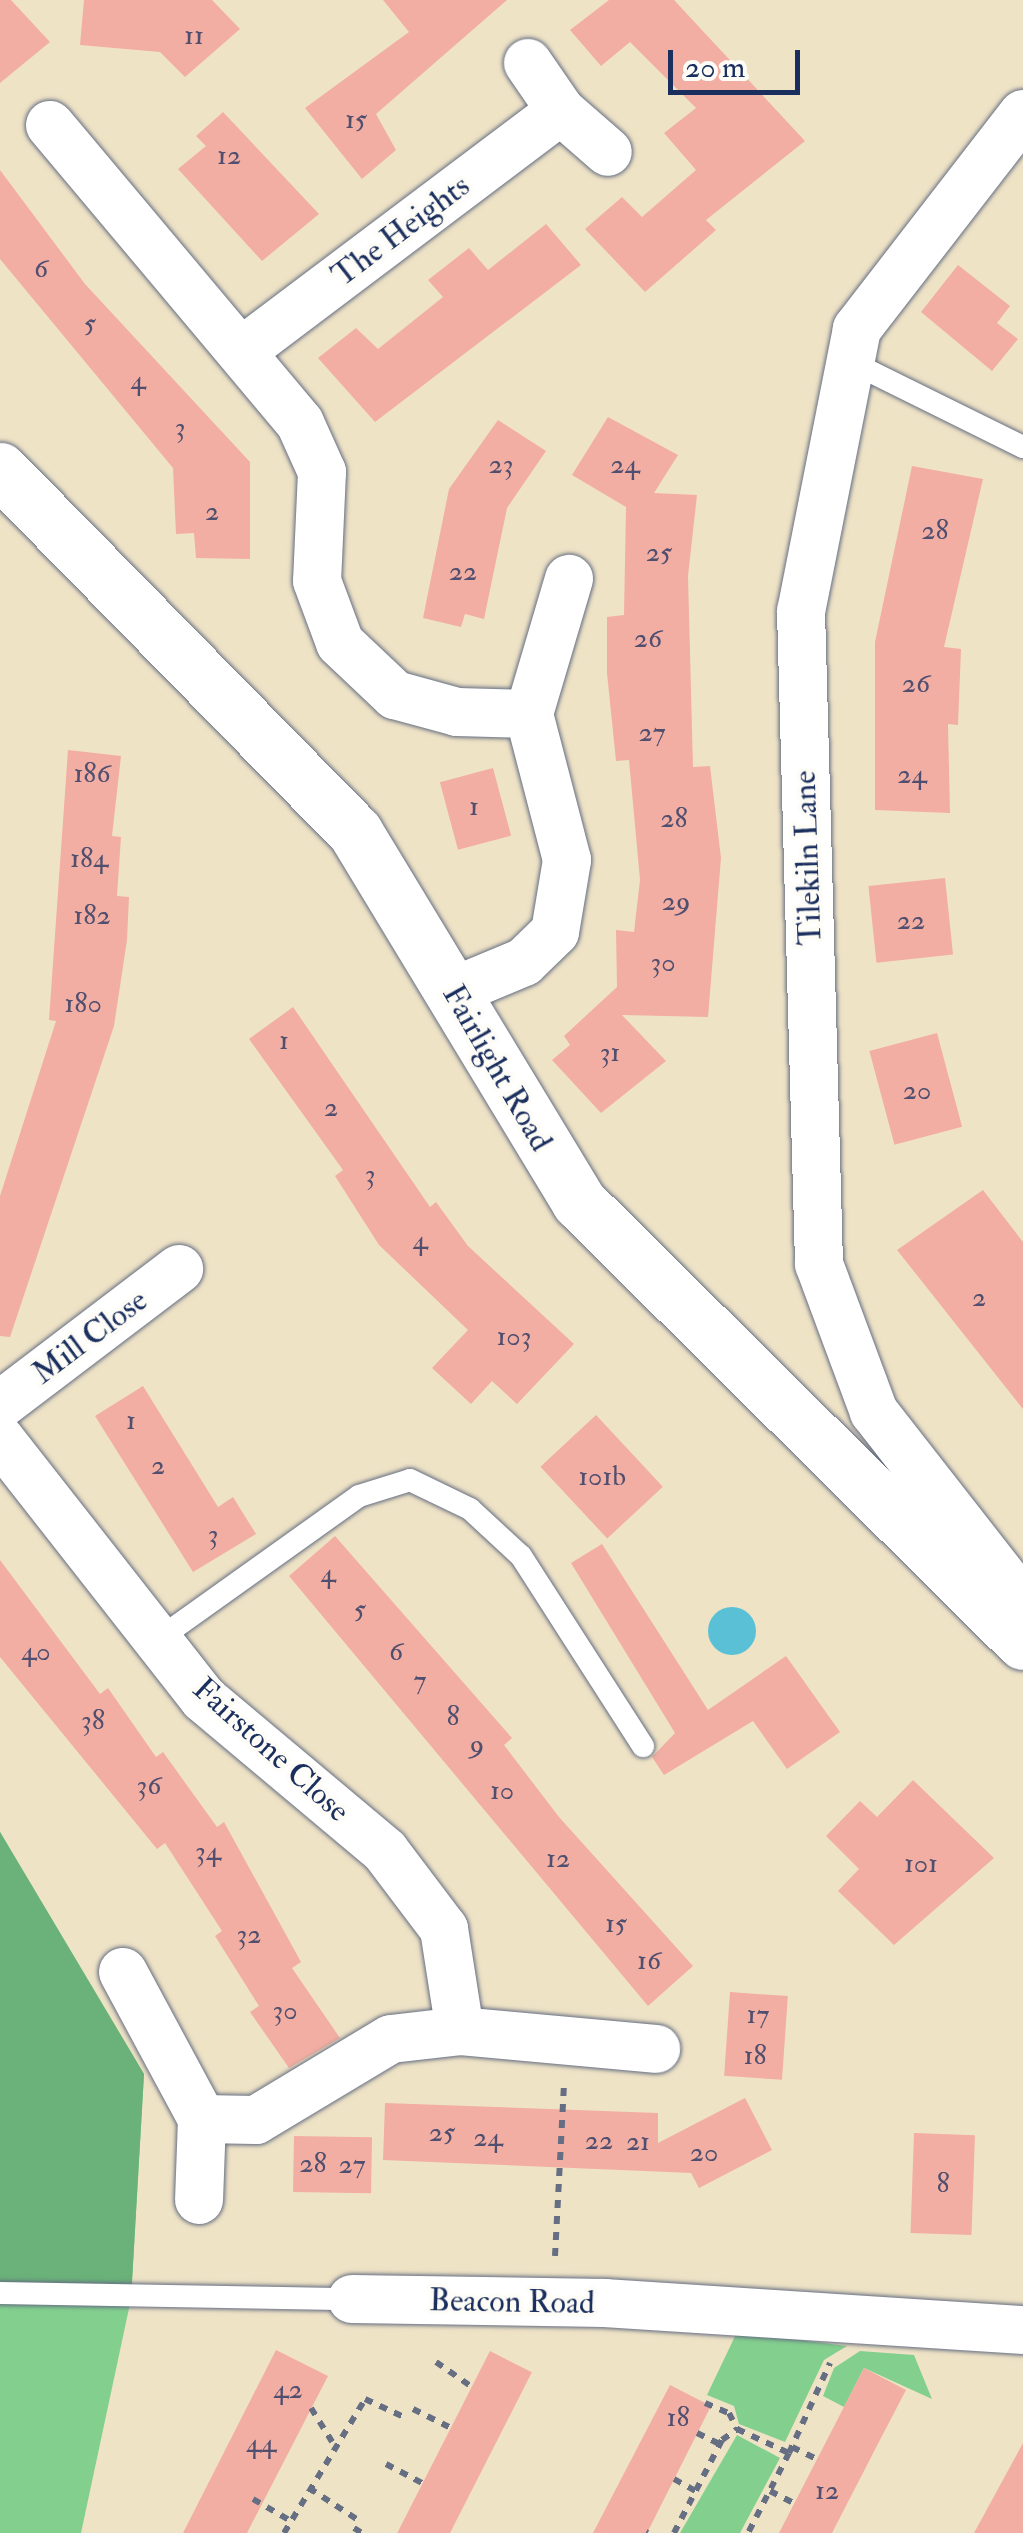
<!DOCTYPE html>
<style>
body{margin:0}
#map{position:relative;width:1023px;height:2533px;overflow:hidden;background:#efe3c6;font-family:"IM FELL Double Pica",serif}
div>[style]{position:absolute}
.green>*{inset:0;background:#83d08e}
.forest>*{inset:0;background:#6ab279}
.water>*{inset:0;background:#59c0d6}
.round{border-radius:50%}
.building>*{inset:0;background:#f2aea2;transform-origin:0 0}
.path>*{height:6px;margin-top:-3px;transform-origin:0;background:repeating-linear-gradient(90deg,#656e82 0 8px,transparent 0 16px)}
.roads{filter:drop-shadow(0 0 2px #656e82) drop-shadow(0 0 2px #656e82)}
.service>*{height:22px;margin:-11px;padding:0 11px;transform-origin:11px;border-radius:11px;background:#fff}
.minor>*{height:48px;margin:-24px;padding:0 24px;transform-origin:24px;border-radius:24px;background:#fff}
.tertiary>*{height:55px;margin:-27.5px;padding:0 27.5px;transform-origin:27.5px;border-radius:27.5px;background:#fff}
span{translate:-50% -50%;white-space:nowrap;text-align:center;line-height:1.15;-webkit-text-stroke:8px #fdfcf7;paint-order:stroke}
.number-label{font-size:28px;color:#514f6f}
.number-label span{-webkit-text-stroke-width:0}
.street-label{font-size:32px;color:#1b2f5e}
.scale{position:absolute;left:668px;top:50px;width:132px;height:45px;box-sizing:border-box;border:5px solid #1b2f5e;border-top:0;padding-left:12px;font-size:30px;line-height:35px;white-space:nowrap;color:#1b2f5e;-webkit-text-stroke:8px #fdfcf7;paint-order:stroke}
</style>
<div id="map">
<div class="green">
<i style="clip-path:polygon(0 1832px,144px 2074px,131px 2299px,81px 2533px,0 2533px)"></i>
<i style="clip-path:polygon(737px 2332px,847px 2346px,824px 2360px,785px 2442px,739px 2424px,734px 2406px,707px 2395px)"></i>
<i style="clip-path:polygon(860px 2351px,914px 2355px,932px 2399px,864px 2368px,844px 2407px,823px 2396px,834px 2368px)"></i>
<i style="clip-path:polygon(737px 2435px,780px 2458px,740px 2533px,680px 2533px)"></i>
</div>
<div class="forest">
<i style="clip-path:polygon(0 1832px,144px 2074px,131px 2299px,0 2293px)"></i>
</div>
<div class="water">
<i class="round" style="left:708px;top:1607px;width:48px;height:48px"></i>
</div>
<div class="building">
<i style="clip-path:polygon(0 0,11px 0,50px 42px,0 83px)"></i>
<i style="clip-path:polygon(84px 0,212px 0,240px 29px,185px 77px,160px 52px,80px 45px)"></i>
<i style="clip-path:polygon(383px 0,507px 0,376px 114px,396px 150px,362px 179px,305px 108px,409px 32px)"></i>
<i style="clip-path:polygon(609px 0,674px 0,805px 141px,706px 220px,716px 230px,645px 292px,585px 229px,622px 197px,642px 217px,696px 170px,664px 133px,696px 108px,630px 42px,601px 66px,570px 30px)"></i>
<i style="clip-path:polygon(223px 112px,319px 214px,262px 261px,178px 169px,206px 146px,196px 136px)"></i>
<i style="clip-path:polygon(0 170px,85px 284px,250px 462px,250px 559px,196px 558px,194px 533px,176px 534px,173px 468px,0 259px)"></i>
<i style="clip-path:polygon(546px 224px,581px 265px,375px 422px,318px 358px,356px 328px,378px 349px,443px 297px,428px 280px,469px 248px,488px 270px)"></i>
<i style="clip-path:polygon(958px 265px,1010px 306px,997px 323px,1018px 339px,992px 371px,921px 312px)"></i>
<i style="clip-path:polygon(608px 417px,678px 455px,654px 493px,697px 495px,688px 576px,693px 767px,710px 766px,721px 858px,708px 1017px,622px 1015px,666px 1061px,601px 1113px,552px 1060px,570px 1045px,564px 1036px,617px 987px,616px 930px,634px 932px,640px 880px,629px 760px,616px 761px,607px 673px,607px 617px,624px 615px,626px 507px,572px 475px)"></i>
<i style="clip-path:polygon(498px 420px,546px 451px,507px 508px,484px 619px,465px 614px,461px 627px,423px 618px,449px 489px)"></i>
<i style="clip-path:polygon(912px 466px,983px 479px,944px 647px,961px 649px,958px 725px,948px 724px,950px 813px,875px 810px,875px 642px)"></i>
<i style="clip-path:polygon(68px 750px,121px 756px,112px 836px,121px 837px,117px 896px,129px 897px,127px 940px,114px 1026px,10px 1337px,0 1336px,0 1196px,56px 1021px,49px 1020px)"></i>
<i style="left:493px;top:768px;width:70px;height:55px;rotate:75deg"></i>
<i style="left:945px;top:878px;width:77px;height:77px;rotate:84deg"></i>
<i style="clip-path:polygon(293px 1007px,430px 1207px,436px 1202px,468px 1246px,574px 1344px,517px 1404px,492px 1381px,471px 1404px,432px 1368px,468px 1330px,379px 1245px,335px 1176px,343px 1170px,249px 1039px)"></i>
<i style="left:937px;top:1033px;width:97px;height:70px;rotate:75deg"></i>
<i style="clip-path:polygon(983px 1190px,1023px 1242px,1023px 1409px,897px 1250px)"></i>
<i style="clip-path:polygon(143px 1386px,218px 1507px,233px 1497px,256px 1534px,193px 1572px,95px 1416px)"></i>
<i style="left:596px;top:1415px;width:98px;height:76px;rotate:47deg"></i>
<i style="clip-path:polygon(335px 1536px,512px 1738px,504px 1745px,559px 1817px,693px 1966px,648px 2006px,289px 1576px)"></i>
<i style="clip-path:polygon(602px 1544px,708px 1710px,786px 1656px,840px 1732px,787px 1769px,753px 1721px,664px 1775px,652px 1757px,675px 1733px,571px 1563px)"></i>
<i style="clip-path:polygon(0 1560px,100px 1694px,108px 1688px,156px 1757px,163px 1752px,217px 1827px,224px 1822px,301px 1962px,292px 1968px,340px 2038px,289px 2068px,250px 2012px,259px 2006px,215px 1936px,222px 1931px,165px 1843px,157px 1849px,0 1657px)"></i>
<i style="clip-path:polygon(913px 1780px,994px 1858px,894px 1945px,838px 1891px,859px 1869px,826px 1836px,860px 1801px,877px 1817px)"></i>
<i style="left:730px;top:1992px;width:58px;height:84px;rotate:4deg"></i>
<i style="clip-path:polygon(745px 2098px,772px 2150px,699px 2188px,691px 2173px,383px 2160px,385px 2103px,658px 2113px,658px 2143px)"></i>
<i style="left:914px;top:2133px;width:61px;height:100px;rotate:2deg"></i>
<i style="left:294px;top:2136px;width:78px;height:56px;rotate:1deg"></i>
<i style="clip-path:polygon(276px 2350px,328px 2376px,247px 2533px,183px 2533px)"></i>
<i style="left:490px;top:2351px;width:47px;height:205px;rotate:27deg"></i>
<i style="clip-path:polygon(864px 2368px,906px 2390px,882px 2436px,832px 2533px,779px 2533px)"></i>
<i style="clip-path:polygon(670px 2385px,711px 2406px,647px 2533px,593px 2533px)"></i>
<i style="clip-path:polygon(1023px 2443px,1023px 2533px,974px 2533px)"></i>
</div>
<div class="path">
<i style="left:555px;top:2256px;width:172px;rotate:-87deg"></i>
<i style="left:436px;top:2362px;width:44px;rotate:34.8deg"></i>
<i style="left:705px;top:2403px;width:26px;rotate:23deg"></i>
<i style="left:729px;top:2413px;width:18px;rotate:63deg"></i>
<i style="left:311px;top:2408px;width:40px;rotate:58deg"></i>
<i style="left:413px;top:2409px;width:42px;rotate:26.6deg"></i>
<i style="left:697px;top:2433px;width:25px;rotate:26deg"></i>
<i style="left:792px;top:2447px;width:28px;rotate:26deg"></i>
<i style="left:789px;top:2453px;width:99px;rotate:-65.5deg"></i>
<i style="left:386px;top:2464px;width:41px;rotate:27.8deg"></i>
<i style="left:674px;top:2479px;width:25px;rotate:29deg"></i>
<i style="left:309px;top:2488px;width:59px;rotate:33.1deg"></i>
<i style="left:770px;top:2491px;width:27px;rotate:27deg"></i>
<i style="left:253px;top:2499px;width:44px;rotate:30.1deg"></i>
<i style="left:354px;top:2528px;width:9px;rotate:32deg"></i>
<i style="left:646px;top:2532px;width:2px;rotate:27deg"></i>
<i style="left:284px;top:2533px;width:157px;rotate:-58.8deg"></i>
<i style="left:365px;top:2399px;width:47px;rotate:24.9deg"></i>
<i style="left:674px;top:2533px;width:105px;rotate:-62.7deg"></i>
<i style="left:722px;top:2440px;width:19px;rotate:-36deg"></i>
<i style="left:737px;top:2429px;width:57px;rotate:24.8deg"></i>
<i style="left:789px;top:2453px;width:90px;rotate:117.1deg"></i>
</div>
<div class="roads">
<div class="service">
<i style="left:851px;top:362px;width:192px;rotate:26.3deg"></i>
<i style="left:160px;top:1638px;width:244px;rotate:-35.5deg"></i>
<i style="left:359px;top:1496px;width:53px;rotate:-17.4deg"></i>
<i style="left:410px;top:1480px;width:67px;rotate:25.8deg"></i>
<i style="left:470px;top:1509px;width:69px;rotate:42.7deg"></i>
<i style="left:521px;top:1556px;width:226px;rotate:57.3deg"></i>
<i style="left:0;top:2293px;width:352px;rotate:1deg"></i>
</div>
<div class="minor">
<i style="left:528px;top:63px;width:58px;rotate:55.5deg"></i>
<i style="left:1023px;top:114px;width:272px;rotate:127.7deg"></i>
<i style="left:857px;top:329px;width:288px;rotate:101.2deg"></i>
<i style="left:801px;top:611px;width:653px;rotate:88.42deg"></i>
<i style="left:819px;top:1264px;width:158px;rotate:69.6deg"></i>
<i style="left:874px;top:1412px;width:242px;rotate:52deg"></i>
<i style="left:50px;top:125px;width:389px;rotate:50deg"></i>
<i style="left:300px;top:423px;width:54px;rotate:65.8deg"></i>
<i style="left:322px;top:472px;width:109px;rotate:92.6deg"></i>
<i style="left:317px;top:581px;width:66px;rotate:69.6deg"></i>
<i style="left:340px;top:643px;width:76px;rotate:43.4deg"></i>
<i style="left:395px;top:695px;width:64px;rotate:15.3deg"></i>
<i style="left:457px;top:712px;width:72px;rotate:1.6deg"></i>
<i style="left:242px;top:351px;width:399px;rotate:-37deg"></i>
<i style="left:561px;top:111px;width:62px;rotate:41.1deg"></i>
<i style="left:452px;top:992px;width:78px;rotate:-22.6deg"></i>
<i style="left:524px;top:962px;width:43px;rotate:-44.1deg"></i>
<i style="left:555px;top:932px;width:73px;rotate:-80.5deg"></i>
<i style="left:567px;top:860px;width:151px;rotate:-104.6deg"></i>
<i style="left:529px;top:714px;width:141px;rotate:-73.5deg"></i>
<i style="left:0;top:1405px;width:225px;rotate:-37.2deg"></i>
<i style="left:0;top:1439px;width:330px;rotate:51.9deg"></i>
<i style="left:204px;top:1699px;width:236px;rotate:40deg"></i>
<i style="left:385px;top:1851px;width:98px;rotate:52.9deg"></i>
<i style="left:444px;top:1929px;width:103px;rotate:81.1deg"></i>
<i style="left:123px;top:1972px;width:167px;rotate:61.7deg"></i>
<i style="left:202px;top:2119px;width:81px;rotate:92.1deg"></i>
<i style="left:202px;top:2119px;width:54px;rotate:1.1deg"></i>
<i style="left:256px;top:2120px;width:157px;rotate:-31deg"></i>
<i style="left:391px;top:2039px;width:69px;rotate:-6.6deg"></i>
<i style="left:460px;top:2031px;width:197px;rotate:5.2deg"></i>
<i style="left:352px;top:2299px;width:253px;rotate:0.9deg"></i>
<i style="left:605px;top:2303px;width:419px;rotate:3.7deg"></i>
</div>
<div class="tertiary">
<i style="left:0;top:470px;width:507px;rotate:45.56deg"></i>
<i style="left:355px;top:832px;width:433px;rotate:58.8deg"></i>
<i style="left:579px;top:1202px;width:625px;rotate:44.74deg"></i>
</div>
</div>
<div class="number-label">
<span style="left:194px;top:36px">11</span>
<span style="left:356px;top:120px">15</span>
<span style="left:229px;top:156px">12</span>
<span style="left:41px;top:269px">6</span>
<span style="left:90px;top:324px">5</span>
<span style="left:138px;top:381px">4</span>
<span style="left:180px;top:428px">3</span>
<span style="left:501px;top:465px">23</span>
<span style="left:625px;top:465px">24</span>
<span style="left:212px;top:512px">2</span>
<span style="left:935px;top:531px">28</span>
<span style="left:659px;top:553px">25</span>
<span style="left:463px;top:572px">22</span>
<span style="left:648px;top:639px">26</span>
<span style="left:916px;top:684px">26</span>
<span style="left:652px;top:733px">27</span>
<span style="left:92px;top:774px">186</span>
<span style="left:912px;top:775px">24</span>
<span style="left:474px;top:807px">1</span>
<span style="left:674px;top:819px">28</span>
<span style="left:89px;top:859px">184</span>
<span style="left:676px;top:902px">29</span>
<span style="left:92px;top:916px">182</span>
<span style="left:911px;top:921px">22</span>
<span style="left:663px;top:963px">30</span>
<span style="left:83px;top:1004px">180</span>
<span style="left:284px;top:1041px">1</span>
<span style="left:610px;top:1053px">31</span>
<span style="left:917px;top:1091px">20</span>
<span style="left:331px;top:1108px">2</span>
<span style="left:370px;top:1175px">3</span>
<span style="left:420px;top:1241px">4</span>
<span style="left:979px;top:1298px">2</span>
<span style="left:514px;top:1337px">103</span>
<span style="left:131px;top:1421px">1</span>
<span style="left:158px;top:1466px">2</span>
<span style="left:602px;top:1477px">101b</span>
<span style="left:213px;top:1535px">3</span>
<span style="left:328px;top:1574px">4</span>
<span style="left:360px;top:1610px">5</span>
<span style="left:36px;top:1652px">40</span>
<span style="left:396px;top:1652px">6</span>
<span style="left:420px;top:1681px">7</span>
<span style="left:453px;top:1717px">8</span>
<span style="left:93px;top:1721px">38</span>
<span style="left:477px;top:1745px">9</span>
<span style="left:149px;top:1786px">36</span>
<span style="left:502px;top:1791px">10</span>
<span style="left:208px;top:1852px">34</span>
<span style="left:558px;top:1859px">12</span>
<span style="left:921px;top:1864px">101</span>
<span style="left:616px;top:1924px">15</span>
<span style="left:249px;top:1935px">32</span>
<span style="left:649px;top:1961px">16</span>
<span style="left:285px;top:2011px">30</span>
<span style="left:758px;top:2015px">17</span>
<span style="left:755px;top:2056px">18</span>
<span style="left:442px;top:2133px">25</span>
<span style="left:488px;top:2138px">24</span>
<span style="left:599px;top:2141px">22</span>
<span style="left:638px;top:2142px">21</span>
<span style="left:704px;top:2153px">20</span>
<span style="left:313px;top:2164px">28</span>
<span style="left:352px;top:2165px">27</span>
<span style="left:943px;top:2184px">8</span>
<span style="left:288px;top:2390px">42</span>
<span style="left:678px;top:2418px">18</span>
<span style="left:261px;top:2444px">44</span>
<span style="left:827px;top:2491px">12</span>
</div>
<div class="street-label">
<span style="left:401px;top:231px;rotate:-37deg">The Heights</span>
<span style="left:808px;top:858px;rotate:-92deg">Tilekiln Lane</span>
<span style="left:497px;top:1068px;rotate:60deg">Fairlight Road</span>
<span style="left:90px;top:1337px;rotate:-37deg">Mill Close</span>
<span style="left:271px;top:1750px;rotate:42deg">Fairstone Close</span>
<span style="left:512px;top:2302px;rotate:1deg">Beacon Road</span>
</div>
<div class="scale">20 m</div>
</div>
